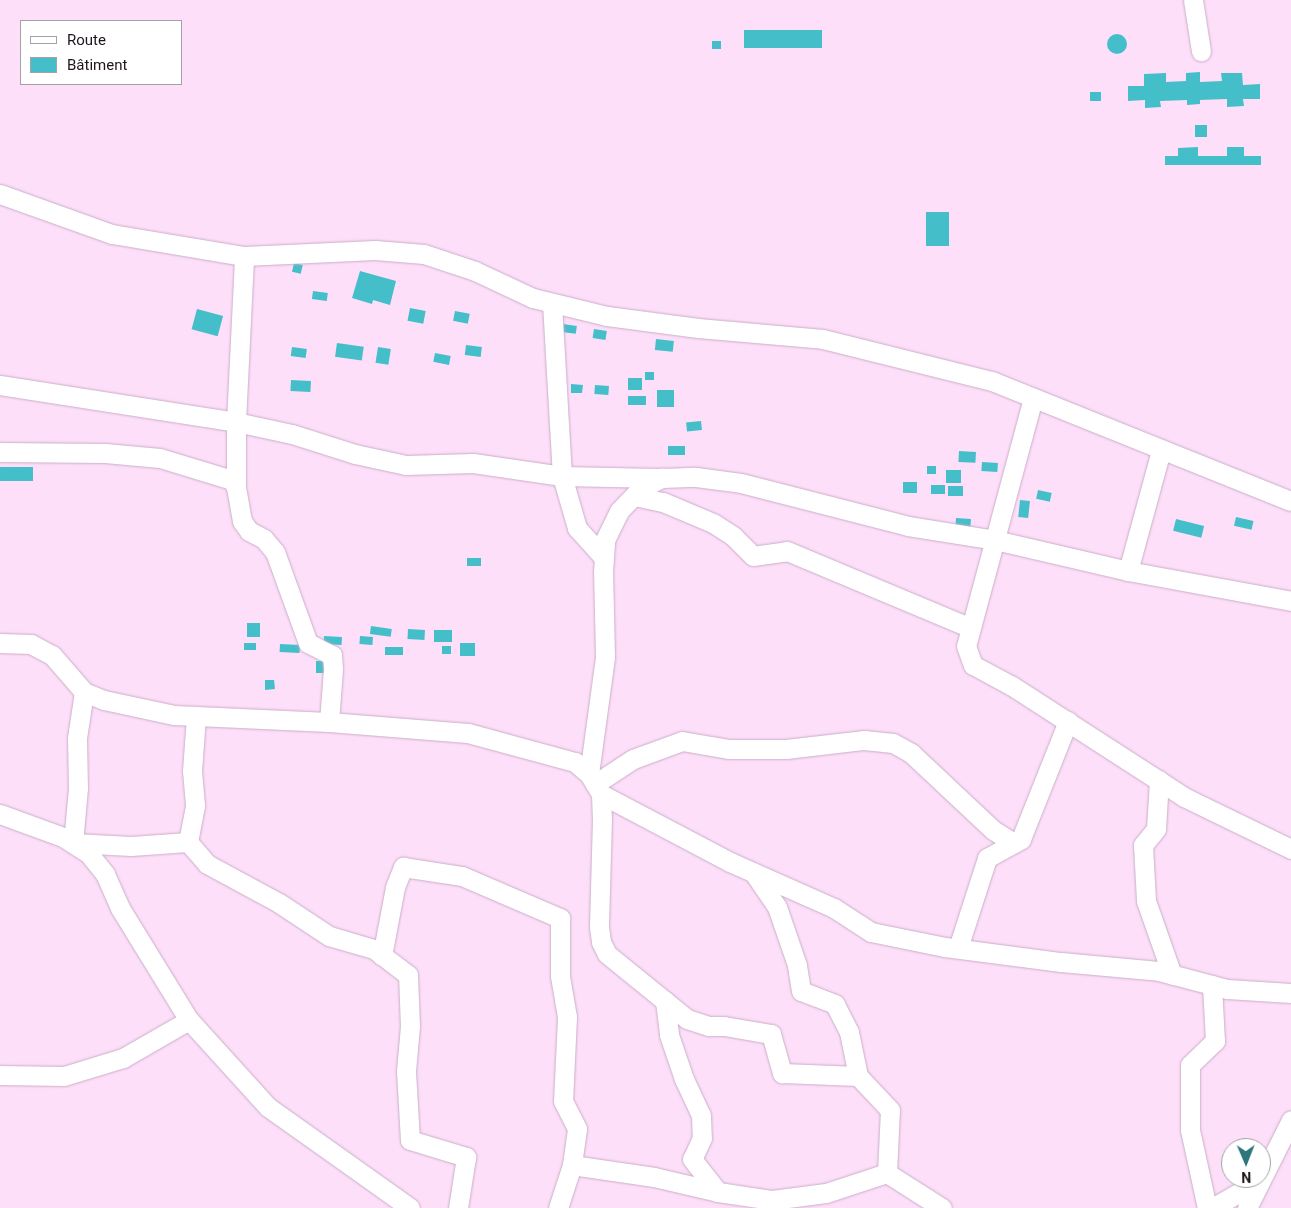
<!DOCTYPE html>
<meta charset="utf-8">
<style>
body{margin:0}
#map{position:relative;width:1291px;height:1208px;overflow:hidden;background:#fddffa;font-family:Roboto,sans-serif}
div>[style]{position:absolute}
.building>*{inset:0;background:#44bfca;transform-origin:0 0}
.round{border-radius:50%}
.roads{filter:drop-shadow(0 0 1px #caadc7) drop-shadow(0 0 1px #caadc7)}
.minor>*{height:19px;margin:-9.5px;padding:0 9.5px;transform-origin:9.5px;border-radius:9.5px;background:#fff}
span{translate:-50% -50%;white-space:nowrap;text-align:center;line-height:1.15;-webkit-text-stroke:4px #fff;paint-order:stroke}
.legend{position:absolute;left:20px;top:20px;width:162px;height:65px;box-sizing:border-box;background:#fff;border:1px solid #a5a1a5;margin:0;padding:6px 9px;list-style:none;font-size:15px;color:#1f151e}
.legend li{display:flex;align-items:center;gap:10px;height:25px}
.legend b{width:25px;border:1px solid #a5a1a5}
.north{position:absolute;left:1221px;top:1138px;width:50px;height:50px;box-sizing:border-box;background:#fff;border:1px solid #a5a1a5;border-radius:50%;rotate:179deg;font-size:14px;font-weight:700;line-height:20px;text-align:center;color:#1f151e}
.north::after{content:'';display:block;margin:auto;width:18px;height:22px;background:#2d767d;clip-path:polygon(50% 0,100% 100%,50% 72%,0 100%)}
</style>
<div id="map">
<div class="building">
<i style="left:822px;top:30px;width:18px;height:78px;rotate:90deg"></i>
<i class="round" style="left:1107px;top:34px;width:20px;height:20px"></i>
<i style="left:712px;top:41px;width:9px;height:8px"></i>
<i style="clip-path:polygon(1200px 72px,1200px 82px,1222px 81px,1221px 73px,1242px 73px,1243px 85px,1260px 84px,1260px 99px,1243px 99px,1244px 106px,1227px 107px,1227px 99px,1200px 100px,1200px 104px,1187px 105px,1187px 100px,1160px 101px,1161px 107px,1145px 108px,1145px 100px,1128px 101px,1128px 86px,1144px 86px,1144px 74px,1166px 73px,1166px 82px,1186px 81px,1186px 73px)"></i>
<i style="left:1101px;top:92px;width:9px;height:11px;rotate:90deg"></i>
<i style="left:1195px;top:125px;width:12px;height:12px"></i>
<i style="clip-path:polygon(1198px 147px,1198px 156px,1227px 156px,1227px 147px,1244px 147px,1244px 156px,1261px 156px,1261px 165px,1165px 165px,1165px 156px,1178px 156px,1178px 148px)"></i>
<i style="left:926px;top:212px;width:23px;height:34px"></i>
<i style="left:294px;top:263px;width:9px;height:9px;rotate:13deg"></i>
<i style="clip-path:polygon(360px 271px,396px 281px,390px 305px,373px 300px,372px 304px,352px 298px)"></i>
<i style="left:313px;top:291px;width:15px;height:8px;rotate:8deg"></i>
<i style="left:410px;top:308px;width:16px;height:13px;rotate:11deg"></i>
<i style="left:197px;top:309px;width:27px;height:21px;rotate:15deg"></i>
<i style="left:455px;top:311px;width:15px;height:10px;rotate:11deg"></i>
<i style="left:563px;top:324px;width:14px;height:8px;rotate:8deg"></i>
<i style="left:594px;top:329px;width:13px;height:9px;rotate:9deg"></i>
<i style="left:656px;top:339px;width:18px;height:11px;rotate:6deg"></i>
<i style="left:337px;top:343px;width:27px;height:14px;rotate:8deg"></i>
<i style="left:466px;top:345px;width:16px;height:10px;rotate:7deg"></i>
<i style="left:292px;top:347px;width:15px;height:9px;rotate:8deg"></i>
<i style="left:378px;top:347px;width:13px;height:16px;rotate:9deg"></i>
<i style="left:435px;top:353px;width:16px;height:9px;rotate:11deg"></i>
<i style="left:645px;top:372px;width:9px;height:8px"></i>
<i style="left:628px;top:378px;width:14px;height:12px"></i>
<i style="left:291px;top:380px;width:20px;height:11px;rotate:3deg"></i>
<i style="clip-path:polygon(571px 384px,583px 385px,582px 393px,571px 393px)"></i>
<i style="left:595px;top:385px;width:14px;height:9px;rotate:4deg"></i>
<i style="left:657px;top:390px;width:17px;height:17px"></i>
<i style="left:646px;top:396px;width:9px;height:18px;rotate:90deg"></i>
<i style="left:701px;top:421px;width:9px;height:15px;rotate:84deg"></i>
<i style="left:685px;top:446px;width:9px;height:17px;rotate:90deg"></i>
<i style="left:959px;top:451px;width:17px;height:11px;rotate:3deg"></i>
<i style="left:982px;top:462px;width:16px;height:9px;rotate:4deg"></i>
<i style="left:927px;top:466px;width:9px;height:8px"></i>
<i style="left:0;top:467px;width:33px;height:14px"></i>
<i style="left:946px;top:470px;width:15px;height:13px"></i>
<i style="left:917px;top:482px;width:11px;height:14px;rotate:90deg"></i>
<i style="left:931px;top:485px;width:14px;height:9px"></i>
<i style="left:948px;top:486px;width:15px;height:10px"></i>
<i style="left:1038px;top:490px;width:14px;height:9px;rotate:12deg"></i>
<i style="left:1020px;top:500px;width:10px;height:17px;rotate:6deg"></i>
<i style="left:1236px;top:517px;width:18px;height:9px;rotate:13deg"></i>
<i style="left:956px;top:518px;width:15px;height:9px;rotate:4deg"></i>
<i style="left:1176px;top:519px;width:29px;height:12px;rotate:14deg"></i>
<i style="left:467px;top:558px;width:14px;height:8px"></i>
<i style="left:247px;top:623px;width:13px;height:14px"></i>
<i style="left:371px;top:626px;width:21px;height:8px;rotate:8deg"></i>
<i style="left:408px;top:629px;width:17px;height:10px;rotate:3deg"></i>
<i style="left:434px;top:630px;width:18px;height:12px"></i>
<i style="left:324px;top:636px;width:18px;height:8px;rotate:3deg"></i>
<i style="left:360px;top:636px;width:13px;height:8px;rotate:4deg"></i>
<i style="left:244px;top:643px;width:12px;height:7px"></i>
<i style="left:460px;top:643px;width:15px;height:13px"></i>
<i style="left:280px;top:644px;width:20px;height:8px;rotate:3deg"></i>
<i style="left:442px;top:646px;width:9px;height:8px"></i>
<i style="left:385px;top:647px;width:18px;height:8px"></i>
<i style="left:316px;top:661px;width:15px;height:12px"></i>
<i style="clip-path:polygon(265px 680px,274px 680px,275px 689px,265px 690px)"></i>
</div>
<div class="roads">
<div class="minor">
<i style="left:1193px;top:0;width:52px;rotate:81.1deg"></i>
<i style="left:0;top:194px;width:119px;rotate:19.7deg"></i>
<i style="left:112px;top:234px;width:134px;rotate:9.5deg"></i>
<i style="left:244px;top:256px;width:131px;rotate:-2.6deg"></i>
<i style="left:375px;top:250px;width:49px;rotate:4.7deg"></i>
<i style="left:424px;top:254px;width:54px;rotate:18.4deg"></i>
<i style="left:475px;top:271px;width:64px;rotate:25deg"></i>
<i style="left:533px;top:298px;width:76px;rotate:13.7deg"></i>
<i style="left:607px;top:316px;width:92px;rotate:7.5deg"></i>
<i style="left:698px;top:328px;width:125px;rotate:5deg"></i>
<i style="left:823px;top:339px;width:174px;rotate:14deg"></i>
<i style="left:992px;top:381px;width:322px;rotate:21.9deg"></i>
<i style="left:552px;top:303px;width:173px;rotate:86.7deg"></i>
<i style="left:562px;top:476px;width:54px;rotate:73.9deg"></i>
<i style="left:577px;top:528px;width:40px;rotate:48deg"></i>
<i style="left:0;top:385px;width:239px;rotate:8.9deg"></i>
<i style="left:236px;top:422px;width:57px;rotate:12.1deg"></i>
<i style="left:292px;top:434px;width:66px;rotate:17.6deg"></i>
<i style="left:355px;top:454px;width:52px;rotate:12.2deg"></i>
<i style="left:406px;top:465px;width:67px;rotate:-1.7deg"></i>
<i style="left:473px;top:463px;width:90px;rotate:8.3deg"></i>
<i style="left:562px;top:476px;width:97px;rotate:1.2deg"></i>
<i style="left:1033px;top:398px;width:245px;rotate:105.1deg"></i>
<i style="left:969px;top:635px;width:11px;rotate:105deg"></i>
<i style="left:966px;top:646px;width:20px;rotate:70deg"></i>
<i style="left:973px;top:665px;width:44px;rotate:28.3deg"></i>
<i style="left:1012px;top:686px;width:205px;rotate:32.8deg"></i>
<i style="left:1184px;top:797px;width:119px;rotate:25.9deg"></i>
<i style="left:0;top:452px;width:105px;rotate:0.5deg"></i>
<i style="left:105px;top:453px;width:55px;rotate:5.2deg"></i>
<i style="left:160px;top:458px;width:75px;rotate:17deg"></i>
<i style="left:232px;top:480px;width:8px;rotate:60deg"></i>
<i style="left:236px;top:487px;width:35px;rotate:80deg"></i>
<i style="left:242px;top:521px;width:12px;rotate:55deg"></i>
<i style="left:249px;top:531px;width:17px;rotate:28deg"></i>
<i style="left:264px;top:539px;width:17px;rotate:50deg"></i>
<i style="left:275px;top:552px;width:97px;rotate:70.1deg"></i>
<i style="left:308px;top:643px;width:27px;rotate:27deg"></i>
<i style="left:332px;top:655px;width:14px;rotate:86deg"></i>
<i style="left:333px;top:669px;width:53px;rotate:94.3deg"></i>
<i style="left:236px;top:487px;width:65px;rotate:-90deg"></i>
<i style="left:236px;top:422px;width:166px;rotate:-87.2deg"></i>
<i style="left:634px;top:496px;width:30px;rotate:12deg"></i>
<i style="left:663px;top:502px;width:54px;rotate:22.8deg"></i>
<i style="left:713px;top:523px;width:24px;rotate:33deg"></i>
<i style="left:733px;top:536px;width:28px;rotate:45deg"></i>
<i style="left:753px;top:556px;width:34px;rotate:-8deg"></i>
<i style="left:787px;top:551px;width:199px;rotate:22.7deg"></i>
<i style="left:1128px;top:571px;width:125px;rotate:-74.7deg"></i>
<i style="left:0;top:643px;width:31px;rotate:2deg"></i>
<i style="left:31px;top:644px;width:24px;rotate:28deg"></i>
<i style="left:52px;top:655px;width:49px;rotate:49.1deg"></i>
<i style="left:84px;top:692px;width:22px;rotate:22deg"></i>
<i style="left:104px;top:700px;width:72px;rotate:12.1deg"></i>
<i style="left:174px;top:715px;width:155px;rotate:2.6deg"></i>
<i style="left:329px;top:722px;width:139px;rotate:4.5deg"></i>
<i style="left:468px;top:733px;width:111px;rotate:15.2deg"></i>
<i style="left:575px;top:762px;width:18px;rotate:41deg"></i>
<i style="left:589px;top:774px;width:23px;rotate:59deg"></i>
<i style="left:601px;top:794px;width:24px;rotate:88deg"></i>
<i style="left:602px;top:818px;width:109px;rotate:91.6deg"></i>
<i style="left:599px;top:927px;width:15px;rotate:82deg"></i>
<i style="left:601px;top:942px;width:13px;rotate:63deg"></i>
<i style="left:607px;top:954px;width:103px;rotate:39.1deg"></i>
<i style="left:687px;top:1019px;width:23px;rotate:18deg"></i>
<i style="left:709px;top:1026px;width:15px"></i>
<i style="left:724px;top:1026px;width:48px;rotate:9.7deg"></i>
<i style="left:771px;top:1034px;width:41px;rotate:74.2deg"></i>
<i style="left:782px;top:1073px;width:76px;rotate:2.3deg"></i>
<i style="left:84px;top:692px;width:47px;rotate:98.7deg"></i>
<i style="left:77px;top:738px;width:50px;rotate:88.9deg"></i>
<i style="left:78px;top:788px;width:55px;rotate:95.2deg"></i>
<i style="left:73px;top:843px;width:58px;rotate:3deg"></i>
<i style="left:131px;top:846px;width:57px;rotate:-4deg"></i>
<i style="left:188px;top:842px;width:29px;rotate:49deg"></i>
<i style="left:207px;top:864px;width:82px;rotate:28.4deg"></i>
<i style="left:279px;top:903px;width:60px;rotate:33.4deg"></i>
<i style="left:329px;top:936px;width:47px;rotate:16.1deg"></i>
<i style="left:374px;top:949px;width:43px;rotate:37.4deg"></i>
<i style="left:408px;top:975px;width:51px;rotate:87.8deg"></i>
<i style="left:410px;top:1026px;width:45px;rotate:95.1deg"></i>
<i style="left:406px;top:1071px;width:69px;rotate:86.7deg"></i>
<i style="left:410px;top:1140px;width:59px;rotate:16.9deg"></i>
<i style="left:466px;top:1157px;width:52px;rotate:98.9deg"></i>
<i style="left:589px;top:774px;width:118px;rotate:-82.2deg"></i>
<i style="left:605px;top:657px;width:85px;rotate:-91.3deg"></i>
<i style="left:603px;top:572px;width:32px;rotate:-86deg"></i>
<i style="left:605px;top:540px;width:32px;rotate:-64deg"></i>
<i style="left:619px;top:511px;width:30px;rotate:-46deg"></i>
<i style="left:640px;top:489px;width:25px;rotate:-27deg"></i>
<i style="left:662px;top:478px;width:34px;rotate:-2deg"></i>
<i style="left:696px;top:477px;width:45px;rotate:7.6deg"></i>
<i style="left:741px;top:483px;width:172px;rotate:14.4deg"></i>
<i style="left:908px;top:526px;width:88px;rotate:9.1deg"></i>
<i style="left:995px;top:540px;width:137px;rotate:13.1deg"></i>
<i style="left:1128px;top:571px;width:166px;rotate:10.4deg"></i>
<i style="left:1159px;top:780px;width:49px;rotate:93.5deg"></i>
<i style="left:1156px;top:829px;width:21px;rotate:129deg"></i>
<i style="left:1143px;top:845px;width:56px;rotate:86.9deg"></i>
<i style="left:1146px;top:901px;width:78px;rotate:70.6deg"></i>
<i style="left:595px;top:784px;width:45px;rotate:-33.3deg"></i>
<i style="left:633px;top:759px;width:52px;rotate:-20.2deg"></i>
<i style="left:682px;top:741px;width:48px;rotate:9.7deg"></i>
<i style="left:729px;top:749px;width:57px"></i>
<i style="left:786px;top:749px;width:79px;rotate:-6.6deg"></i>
<i style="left:864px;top:740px;width:29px;rotate:6deg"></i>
<i style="left:893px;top:743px;width:21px;rotate:29deg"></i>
<i style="left:911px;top:753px;width:112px;rotate:43.2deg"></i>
<i style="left:993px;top:830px;width:25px;rotate:32deg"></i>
<i style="left:601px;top:794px;width:146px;rotate:27.8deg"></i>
<i style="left:730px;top:862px;width:114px;rotate:23.9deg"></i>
<i style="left:834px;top:908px;width:44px;rotate:33deg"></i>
<i style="left:871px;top:932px;width:76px;rotate:11.5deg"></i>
<i style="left:945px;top:947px;width:117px;rotate:7.4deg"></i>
<i style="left:1061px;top:962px;width:98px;rotate:5.2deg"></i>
<i style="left:1159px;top:971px;width:70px;rotate:14.8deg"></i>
<i style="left:1227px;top:989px;width:64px;rotate:3.6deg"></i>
<i style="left:0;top:814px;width:67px;rotate:20.1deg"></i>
<i style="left:63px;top:837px;width:31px;rotate:33deg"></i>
<i style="left:89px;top:854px;width:26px;rotate:51deg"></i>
<i style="left:105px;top:874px;width:37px;rotate:66deg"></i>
<i style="left:120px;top:908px;width:132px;rotate:58.4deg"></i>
<i style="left:189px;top:1020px;width:118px;rotate:47.8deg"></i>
<i style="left:268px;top:1107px;width:174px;rotate:35.4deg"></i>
<i style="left:188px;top:842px;width:38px;rotate:-79deg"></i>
<i style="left:195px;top:805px;width:34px;rotate:-95deg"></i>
<i style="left:192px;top:771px;width:55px;rotate:-85.8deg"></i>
<i style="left:958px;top:948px;width:95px;rotate:-72.1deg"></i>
<i style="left:987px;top:858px;width:39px;rotate:-29deg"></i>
<i style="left:1021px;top:839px;width:127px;rotate:-68.3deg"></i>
<i style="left:382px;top:956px;width:70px;rotate:-79.3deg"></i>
<i style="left:395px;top:887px;width:22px;rotate:-68deg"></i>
<i style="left:403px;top:867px;width:60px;rotate:8.7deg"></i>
<i style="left:462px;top:876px;width:107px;rotate:23.2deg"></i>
<i style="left:560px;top:918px;width:58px;rotate:90deg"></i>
<i style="left:560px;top:976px;width:42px;rotate:80.3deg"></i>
<i style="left:567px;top:1017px;width:84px;rotate:92.7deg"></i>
<i style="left:563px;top:1101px;width:31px;rotate:63deg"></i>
<i style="left:577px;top:1129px;width:36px;rotate:98deg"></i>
<i style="left:572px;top:1165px;width:45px;rotate:108deg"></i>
<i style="left:665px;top:1001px;width:34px;rotate:83deg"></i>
<i style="left:669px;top:1035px;width:46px;rotate:71.2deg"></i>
<i style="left:684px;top:1079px;width:40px;rotate:65deg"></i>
<i style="left:701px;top:1115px;width:23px;rotate:88deg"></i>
<i style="left:702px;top:1138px;width:23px;rotate:115deg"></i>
<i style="left:692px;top:1159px;width:42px;rotate:51.8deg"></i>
<i style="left:0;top:1075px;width:64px;rotate:0.9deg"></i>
<i style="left:64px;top:1076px;width:62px;rotate:-17deg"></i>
<i style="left:123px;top:1058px;width:76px;rotate:-29.9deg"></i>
<i style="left:572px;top:1165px;width:83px;rotate:8.3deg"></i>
<i style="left:654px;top:1177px;width:66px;rotate:13.2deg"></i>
<i style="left:718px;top:1192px;width:55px;rotate:8.4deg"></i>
<i style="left:772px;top:1200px;width:54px;rotate:-7.4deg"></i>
<i style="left:826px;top:1193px;width:64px;rotate:-18.2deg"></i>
<i style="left:887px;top:1173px;width:63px;rotate:-87.3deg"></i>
<i style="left:890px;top:1110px;width:47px;rotate:-133.3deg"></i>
<i style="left:858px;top:1076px;width:45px;rotate:-101.6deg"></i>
<i style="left:849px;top:1032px;width:31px;rotate:-117deg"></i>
<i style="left:835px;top:1004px;width:36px;rotate:-159deg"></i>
<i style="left:801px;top:991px;width:26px;rotate:-99deg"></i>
<i style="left:797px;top:965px;width:61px;rotate:-109deg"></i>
<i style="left:777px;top:907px;width:41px;rotate:-124.1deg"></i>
<i style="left:887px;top:1173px;width:65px;rotate:32.5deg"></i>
<i style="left:1207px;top:1208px;width:80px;rotate:-102.3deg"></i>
<i style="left:1190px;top:1130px;width:65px;rotate:-90deg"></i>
<i style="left:1190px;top:1065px;width:35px;rotate:-44deg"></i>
<i style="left:1215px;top:1041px;width:56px;rotate:-93.1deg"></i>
<i style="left:1212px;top:1208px;width:56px;rotate:-29.7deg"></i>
<i style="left:1247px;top:1208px;width:98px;rotate:-63.4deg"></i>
</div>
</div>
<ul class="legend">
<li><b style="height:6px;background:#fff"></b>Route</li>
<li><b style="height:14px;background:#44bfca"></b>Bâtiment</li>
</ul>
<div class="north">N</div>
</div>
